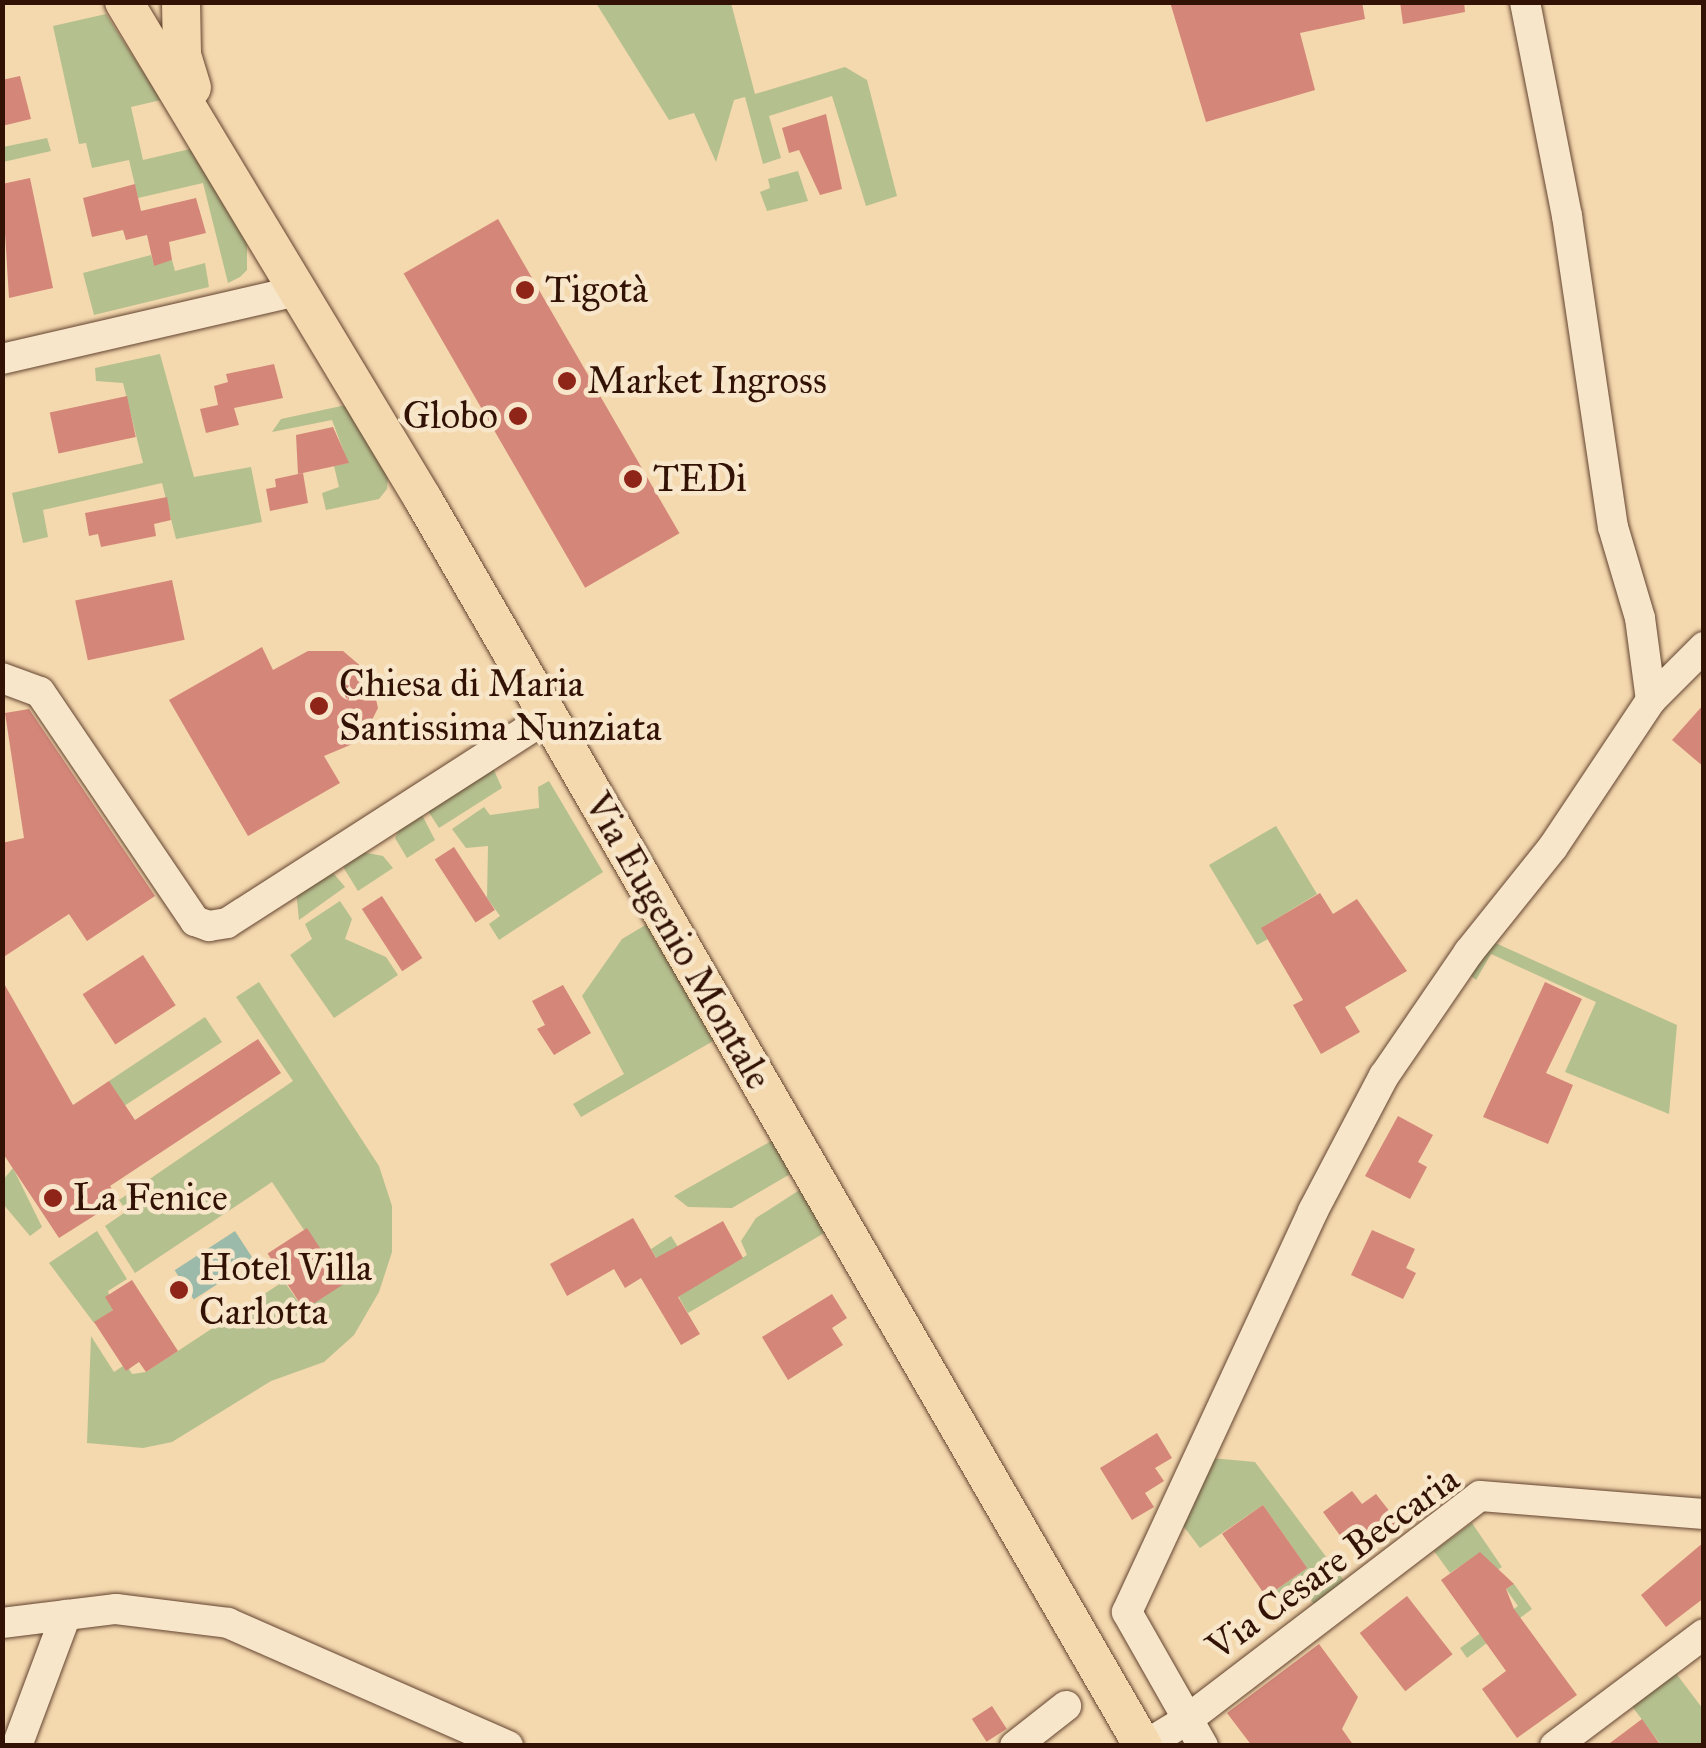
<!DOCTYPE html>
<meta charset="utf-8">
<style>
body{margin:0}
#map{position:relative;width:1706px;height:1748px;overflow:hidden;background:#f4d8ae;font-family:"IM FELL Great Primer",serif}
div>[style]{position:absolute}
.green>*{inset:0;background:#b5c08f}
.water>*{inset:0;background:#9cbaa9;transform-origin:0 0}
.building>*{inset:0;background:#d48679;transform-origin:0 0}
.roads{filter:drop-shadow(0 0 2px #634430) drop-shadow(0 0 2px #634430)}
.minor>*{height:30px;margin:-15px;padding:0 15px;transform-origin:15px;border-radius:15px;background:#f8e6ca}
.major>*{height:38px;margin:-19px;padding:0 19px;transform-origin:19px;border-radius:19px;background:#f4d8ae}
.dots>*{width:28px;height:28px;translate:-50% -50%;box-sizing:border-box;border:5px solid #f8e6ca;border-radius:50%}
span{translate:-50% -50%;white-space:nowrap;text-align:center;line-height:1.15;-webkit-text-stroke:9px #f8e6ca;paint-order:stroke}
.poi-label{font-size:38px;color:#331206}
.left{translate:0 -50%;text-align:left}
.right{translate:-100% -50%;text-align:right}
.street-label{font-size:38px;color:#331206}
.frame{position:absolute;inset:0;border:5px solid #331206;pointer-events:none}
</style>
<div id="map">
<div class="green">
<i style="clip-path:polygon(596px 3px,731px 3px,755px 94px,845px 67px,867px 80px,897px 196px,866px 206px,832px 96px,769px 116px,781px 158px,763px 164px,745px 97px,734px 100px,716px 162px,694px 113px,669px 120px)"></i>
<i style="clip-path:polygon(106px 14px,161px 100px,131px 107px,143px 160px,190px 149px,247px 244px,247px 270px,240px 277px,228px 283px,203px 183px,138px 198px,129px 160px,92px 168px,86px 143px,79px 144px,53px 26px)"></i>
<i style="clip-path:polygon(47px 138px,51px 151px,3px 162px,3px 147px)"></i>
<i style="clip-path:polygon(798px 171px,808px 201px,767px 211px,760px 192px,770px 188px,768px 179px)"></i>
<i style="clip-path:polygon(151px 255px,154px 265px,172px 260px,175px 271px,205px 263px,209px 287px,94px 315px,83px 273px)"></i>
<i style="clip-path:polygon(160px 354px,194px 477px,251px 467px,262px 522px,176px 539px,162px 483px,43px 510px,48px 537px,23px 543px,12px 493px,143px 463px,123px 383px,96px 381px,95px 368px)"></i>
<i style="clip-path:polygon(346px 405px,388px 477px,387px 489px,379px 499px,326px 510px,322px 493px,339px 487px,334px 466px,348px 463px,332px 420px,272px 432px,281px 419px)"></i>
<i style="clip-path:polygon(492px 766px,502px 788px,439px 828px,428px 811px)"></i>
<i style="clip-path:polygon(549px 781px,603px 872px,499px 940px,489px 924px,500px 916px,487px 898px,488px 846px,466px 848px,452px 829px,484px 807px,490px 815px,539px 808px,538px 787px)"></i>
<i style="clip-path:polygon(422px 815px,435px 840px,407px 858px,395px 838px,404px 821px)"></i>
<i style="clip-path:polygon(1276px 826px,1317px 894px,1262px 928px,1268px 939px,1257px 945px,1209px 865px)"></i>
<i style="clip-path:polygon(357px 851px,383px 856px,393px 868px,358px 891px,340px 862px)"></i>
<i style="clip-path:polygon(329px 868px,345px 887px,299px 920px,296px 891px)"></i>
<i style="clip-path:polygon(340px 901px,352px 919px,345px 939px,386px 957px,398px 975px,334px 1018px,290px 955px,312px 939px,305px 924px)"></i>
<i style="clip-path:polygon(647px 924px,715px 1040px,581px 1117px,573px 1104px,624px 1074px,582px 996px,622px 939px)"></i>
<i style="clip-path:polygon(1491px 941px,1677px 1025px,1669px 1114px,1565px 1072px,1596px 1002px,1491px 954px,1476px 980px,1470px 975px)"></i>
<i style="clip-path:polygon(259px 982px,379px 1166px,392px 1206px,392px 1252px,379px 1292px,354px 1335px,324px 1362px,271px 1381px,172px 1442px,143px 1448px,87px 1443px,91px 1336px,114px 1372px,126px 1364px,132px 1374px,146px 1372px,284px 1281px,304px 1310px,304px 1230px,272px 1182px,135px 1273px,105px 1226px,127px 1211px,119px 1200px,293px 1081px,236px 997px)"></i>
<i style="clip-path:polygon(205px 1017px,222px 1042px,95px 1125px,109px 1081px)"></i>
<i style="clip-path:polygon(773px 1140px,792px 1173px,732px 1208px,688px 1207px,674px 1196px)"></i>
<i style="clip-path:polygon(13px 1168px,42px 1227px,30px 1236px,3px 1204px,3px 1180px)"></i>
<i style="clip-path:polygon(801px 1189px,826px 1232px,688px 1313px,651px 1249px,671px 1236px,701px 1283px,747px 1255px,741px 1241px,756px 1218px)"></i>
<i style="clip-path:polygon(97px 1231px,127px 1279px,108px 1291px,113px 1310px,94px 1323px,49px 1263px)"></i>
<i style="clip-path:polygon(1211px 1458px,1255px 1462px,1345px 1582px,1315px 1605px,1304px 1592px,1283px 1607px,1273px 1592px,1307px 1568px,1263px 1505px,1200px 1548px,1181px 1523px)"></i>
<i style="clip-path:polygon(1472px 1523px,1502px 1567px,1494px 1572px,1480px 1553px,1450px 1573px,1434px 1551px)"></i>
<i style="clip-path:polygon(1514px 1584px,1532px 1609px,1467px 1658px,1460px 1648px,1518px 1606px,1506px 1589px)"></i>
<i style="clip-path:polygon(1675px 1672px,1703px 1709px,1703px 1745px,1661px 1745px,1631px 1705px)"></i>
</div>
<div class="water">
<i style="left:235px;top:1231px;width:35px;height:72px;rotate:57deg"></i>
</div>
<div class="building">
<i style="clip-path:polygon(1170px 2px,1362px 2px,1365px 19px,1300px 33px,1315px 90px,1206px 122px)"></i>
<i style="clip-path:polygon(1400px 2px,1464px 2px,1465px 12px,1403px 24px)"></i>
<i style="clip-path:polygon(20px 76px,31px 119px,2px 126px,2px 80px)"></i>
<i style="clip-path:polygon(826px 114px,842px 189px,820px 195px,799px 150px,789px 153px,782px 128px)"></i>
<i style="clip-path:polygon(30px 178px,53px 288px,9px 298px,2px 184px)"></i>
<i style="clip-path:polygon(135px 184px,141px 211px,196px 198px,206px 233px,169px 242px,172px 260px,154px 266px,147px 235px,126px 240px,123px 230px,92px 237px,83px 198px)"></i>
<i style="left:498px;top:219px;width:363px;height:109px;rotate:60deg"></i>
<i style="clip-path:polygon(274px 364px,283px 398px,234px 408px,239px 425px,206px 433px,200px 409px,218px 405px,214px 386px,228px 382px,226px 374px)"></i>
<i style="left:127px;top:396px;width:42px;height:79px;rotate:78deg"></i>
<i style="clip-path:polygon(333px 427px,349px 463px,298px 474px,296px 435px)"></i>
<i style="clip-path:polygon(303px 473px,308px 503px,270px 511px,266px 489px,276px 487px,275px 479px)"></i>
<i style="clip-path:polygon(167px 497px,171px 520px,154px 524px,156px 536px,101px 547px,98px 534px,89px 536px,85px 513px)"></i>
<i style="left:172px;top:580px;width:61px;height:99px;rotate:78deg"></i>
<i style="clip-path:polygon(262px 647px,273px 670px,308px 651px,343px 651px,370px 674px,378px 708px,362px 740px,324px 756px,340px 783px,248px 836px,169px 700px)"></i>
<i style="clip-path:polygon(1704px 704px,1704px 767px,1672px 740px)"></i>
<i style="clip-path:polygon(29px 709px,155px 896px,87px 941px,69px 914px,2px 958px,2px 843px,24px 838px,5px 713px)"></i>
<i style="left:454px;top:847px;width:75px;height:23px;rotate:57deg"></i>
<i style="clip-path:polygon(1320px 893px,1333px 914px,1357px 899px,1407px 971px,1345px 1007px,1360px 1032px,1321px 1054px,1293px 1005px,1303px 1000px,1261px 928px)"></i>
<i style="left:382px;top:896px;width:74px;height:24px;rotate:57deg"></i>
<i style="left:143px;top:955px;width:60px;height:72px;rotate:57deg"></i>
<i style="clip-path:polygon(2px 980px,73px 1105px,109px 1081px,135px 1120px,258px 1039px,281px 1073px,110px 1186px,119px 1200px,59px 1238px,2px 1152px)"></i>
<i style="clip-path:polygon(1545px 982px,1582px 999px,1546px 1073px,1573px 1085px,1548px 1144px,1483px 1117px)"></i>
<i style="clip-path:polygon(563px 985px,591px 1033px,554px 1055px,537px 1029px,545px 1025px,532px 1001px)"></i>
<i style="clip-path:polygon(1398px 1116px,1433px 1135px,1418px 1162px,1427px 1167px,1410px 1199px,1365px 1176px)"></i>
<i style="clip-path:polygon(633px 1218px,656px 1258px,723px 1221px,743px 1258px,678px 1297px,700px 1334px,681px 1345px,641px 1278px,625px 1288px,614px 1269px,567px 1296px,550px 1264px)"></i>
<i style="left:307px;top:1228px;width:67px;height:47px;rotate:57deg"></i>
<i style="clip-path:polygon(1372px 1230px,1415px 1249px,1406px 1268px,1416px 1273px,1403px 1299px,1351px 1275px)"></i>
<i style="clip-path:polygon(132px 1280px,178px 1351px,146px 1372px,139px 1362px,126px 1371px,94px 1322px,113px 1310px,105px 1297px)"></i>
<i style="clip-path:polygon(832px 1294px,847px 1318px,832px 1328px,843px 1345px,788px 1380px,762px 1337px)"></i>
<i style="clip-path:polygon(1157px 1433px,1172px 1458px,1155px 1468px,1164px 1481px,1145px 1493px,1154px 1507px,1132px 1520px,1100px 1468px)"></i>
<i style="clip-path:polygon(1352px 1491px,1362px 1504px,1376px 1494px,1398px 1522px,1365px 1546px,1356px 1533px,1344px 1541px,1323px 1512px)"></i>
<i style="left:1263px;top:1505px;width:77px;height:50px;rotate:55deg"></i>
<i style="clip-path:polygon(1704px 1542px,1704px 1598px,1666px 1627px,1641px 1595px)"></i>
<i style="clip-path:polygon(1480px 1552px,1514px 1584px,1506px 1589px,1514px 1609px,1577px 1695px,1517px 1738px,1482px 1689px,1506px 1671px,1441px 1580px)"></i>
<i style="left:1407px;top:1596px;width:74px;height:60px;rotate:52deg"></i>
<i style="clip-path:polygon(1319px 1644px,1358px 1697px,1342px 1729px,1354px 1746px,1252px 1746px,1227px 1713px)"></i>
<i style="left:992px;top:1706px;width:27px;height:24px;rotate:57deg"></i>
<i style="clip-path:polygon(1642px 1719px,1661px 1746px,1606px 1746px)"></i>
</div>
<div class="roads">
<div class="minor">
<i style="left:1525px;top:2px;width:218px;rotate:78.9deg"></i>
<i style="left:1567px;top:216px;width:314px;rotate:81.6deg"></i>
<i style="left:1613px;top:527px;width:95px;rotate:73.5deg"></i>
<i style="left:1640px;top:618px;width:83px;rotate:82.4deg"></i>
<i style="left:2px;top:359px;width:306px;rotate:-13deg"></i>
<i style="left:2px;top:678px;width:40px;rotate:20.2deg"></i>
<i style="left:40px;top:692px;width:277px;rotate:55.9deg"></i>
<i style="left:195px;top:921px;width:15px;rotate:20deg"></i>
<i style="left:209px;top:926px;width:18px;rotate:-9deg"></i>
<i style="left:227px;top:923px;width:381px;rotate:-32.7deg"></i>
<i style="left:2px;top:1623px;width:115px;rotate:-7deg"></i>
<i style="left:116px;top:1609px;width:113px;rotate:7.1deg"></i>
<i style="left:228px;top:1623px;width:306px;rotate:23.7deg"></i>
<i style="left:17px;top:1746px;width:140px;rotate:-69.5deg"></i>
<i style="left:1015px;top:1746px;width:65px;rotate:-38.1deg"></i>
<i style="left:1144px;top:1746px;width:52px;rotate:-31.5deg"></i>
<i style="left:1188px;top:1719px;width:367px;rotate:-37.4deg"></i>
<i style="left:1480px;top:1496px;width:225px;rotate:4.6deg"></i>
<i style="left:1203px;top:1746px;width:154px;rotate:-119.6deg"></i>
<i style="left:1127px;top:1612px;width:442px;rotate:-65.1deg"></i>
<i style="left:1313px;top:1211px;width:153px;rotate:-62.3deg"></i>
<i style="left:1384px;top:1076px;width:150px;rotate:-55.6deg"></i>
<i style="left:1469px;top:952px;width:134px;rotate:-51.3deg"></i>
<i style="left:1553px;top:847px;width:177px;rotate:-56.3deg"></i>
<i style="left:1651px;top:700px;width:75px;rotate:-45deg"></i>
<i style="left:1555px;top:1746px;width:186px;rotate:-36.9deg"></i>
</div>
<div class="major">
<i style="left:124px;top:2px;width:580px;rotate:58.97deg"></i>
<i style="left:423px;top:499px;width:1440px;rotate:60deg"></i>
<i style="left:181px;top:2px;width:53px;rotate:88.9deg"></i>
<i style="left:182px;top:55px;width:34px;rotate:73deg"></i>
</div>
</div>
<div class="dots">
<i style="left:525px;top:290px;background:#8f2418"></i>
<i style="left:567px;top:381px;background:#8f2418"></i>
<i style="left:518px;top:416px;background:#8f2418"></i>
<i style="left:633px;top:479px;background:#8f2418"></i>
<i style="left:319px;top:706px;background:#8f2418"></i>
<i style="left:53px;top:1198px;background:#8f2418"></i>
<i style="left:179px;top:1290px;background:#8f2418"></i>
</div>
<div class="poi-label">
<span class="left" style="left:545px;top:290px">Tigotà</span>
<span class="left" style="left:587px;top:381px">Market Ingross</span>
<span class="right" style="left:498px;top:416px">Globo</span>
<span class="left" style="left:653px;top:479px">TEDi</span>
<span class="left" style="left:339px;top:706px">Chiesa di Maria<br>Santissima Nunziata</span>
<span class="left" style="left:73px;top:1198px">La Fenice</span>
<span class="left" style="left:199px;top:1290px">Hotel Villa<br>Carlotta</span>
</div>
<div class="street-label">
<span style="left:678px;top:941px;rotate:60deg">Via Eugenio Montale</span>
<span style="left:1333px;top:1563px;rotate:-36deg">Via Cesare Beccaria</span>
</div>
<div class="frame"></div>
</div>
